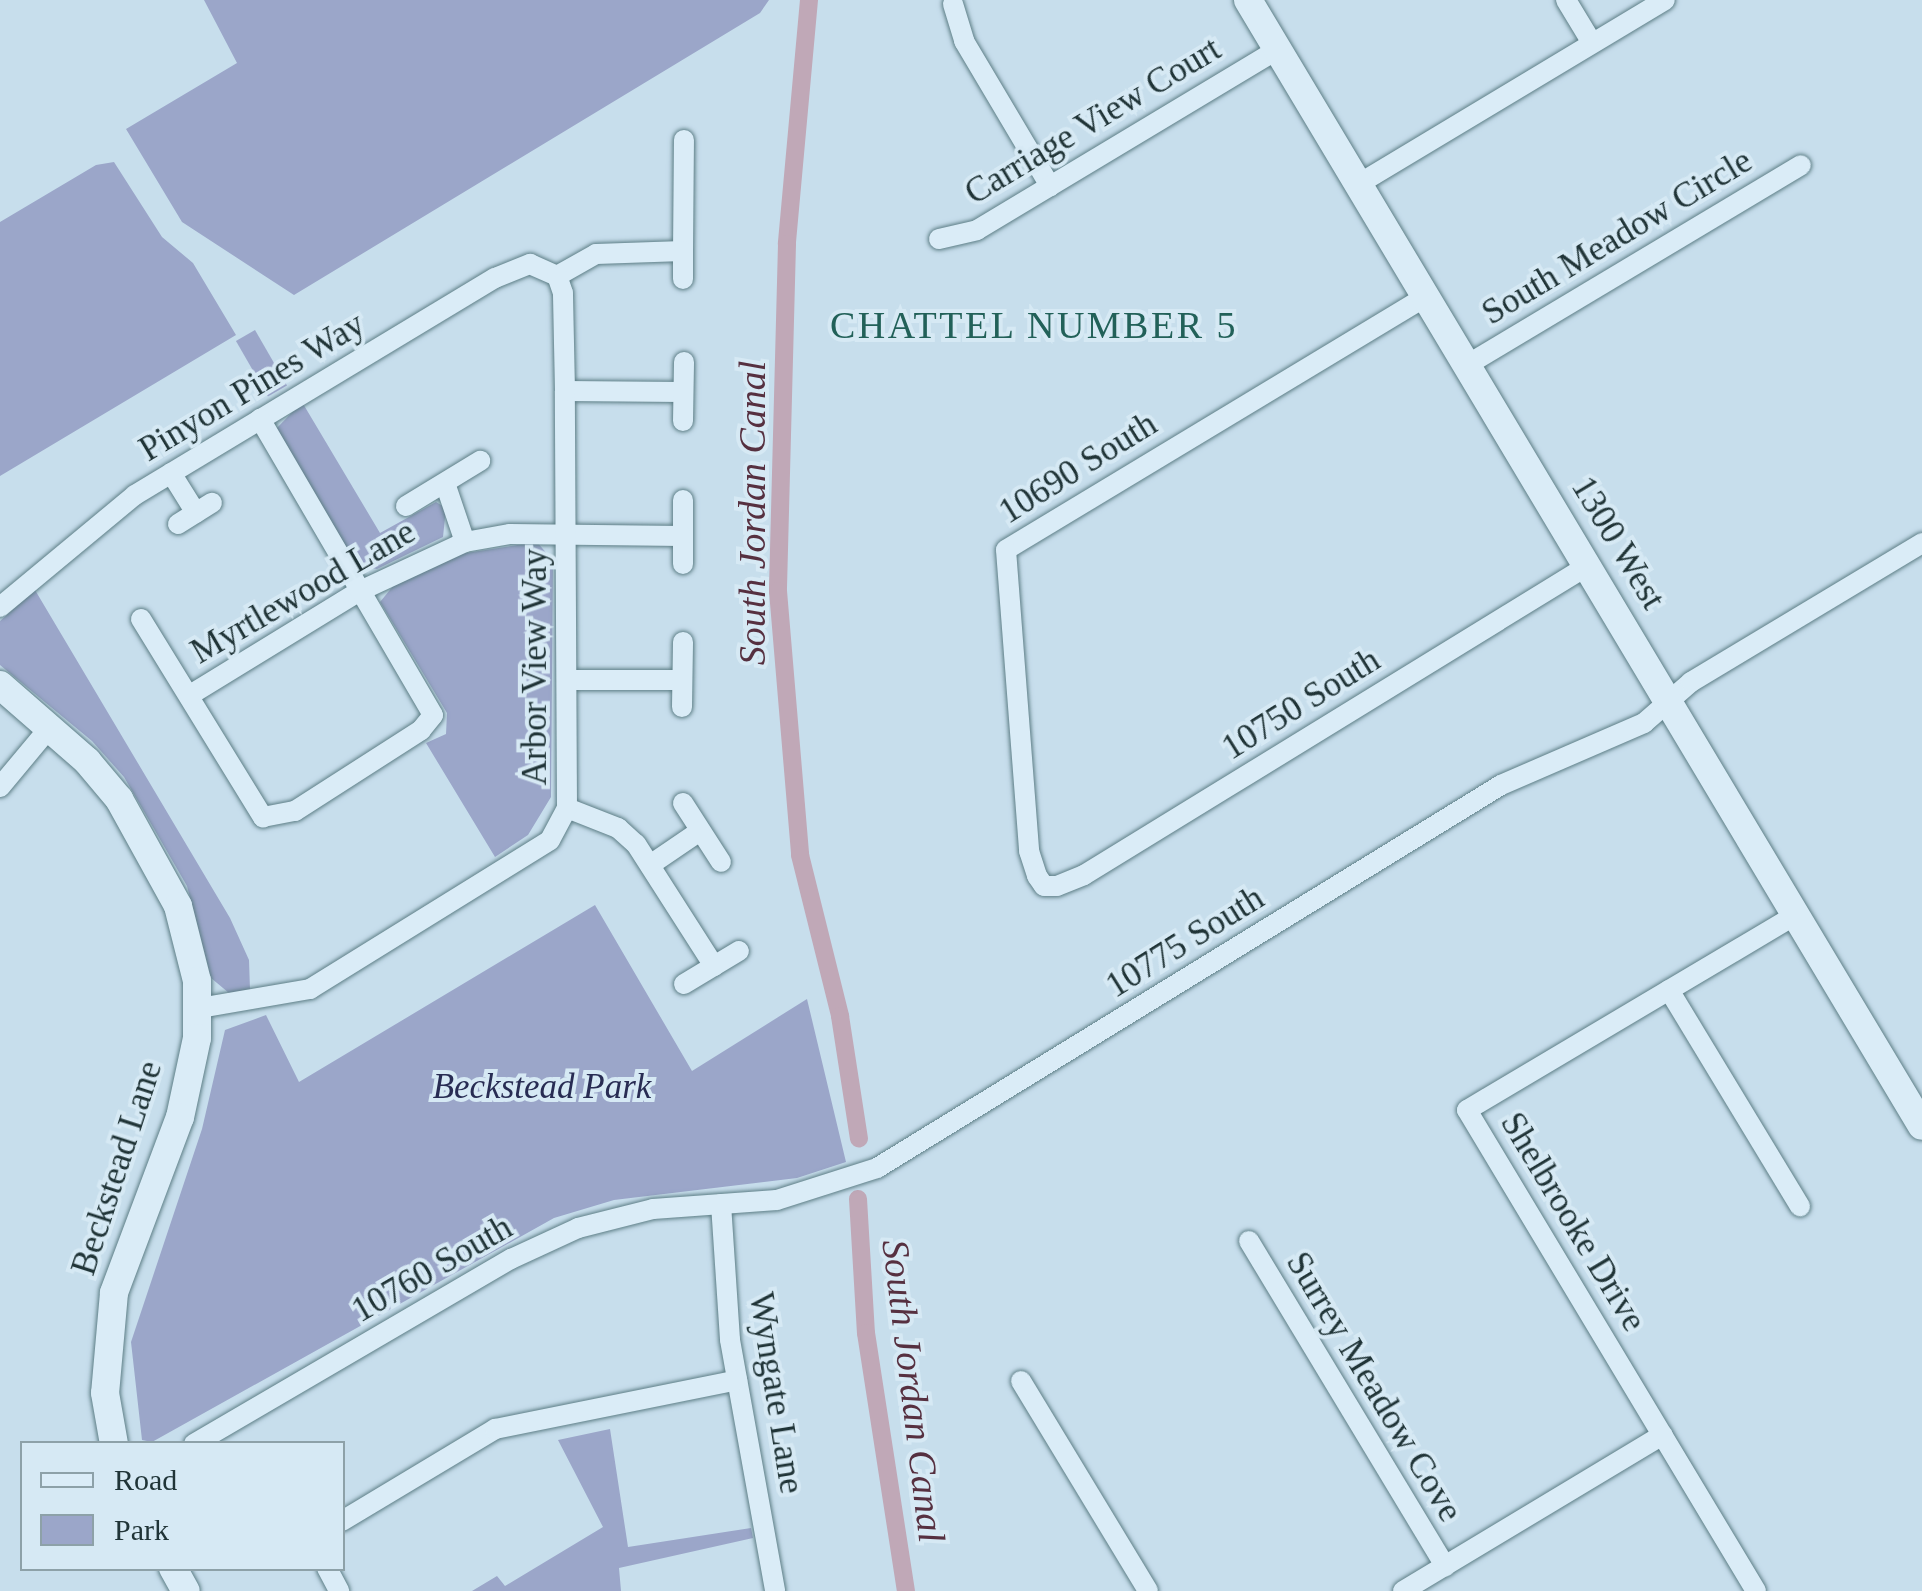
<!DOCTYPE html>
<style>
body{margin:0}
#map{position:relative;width:1922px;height:1591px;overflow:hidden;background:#c7deec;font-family:Georgia,serif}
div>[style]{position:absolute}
.green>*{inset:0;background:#9ba6c9;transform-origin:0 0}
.canal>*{height:18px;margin:-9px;padding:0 9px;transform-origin:9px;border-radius:9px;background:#c0a8b7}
.roads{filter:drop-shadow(0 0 2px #5d7e86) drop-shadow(0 0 2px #5d7e86)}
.street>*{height:20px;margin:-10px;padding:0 10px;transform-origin:10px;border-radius:10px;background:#daecf7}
.secondary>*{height:28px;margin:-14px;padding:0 14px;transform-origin:14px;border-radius:14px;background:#daecf7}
span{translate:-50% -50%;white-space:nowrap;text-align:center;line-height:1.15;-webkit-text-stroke:8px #d6e9f4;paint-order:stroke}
.street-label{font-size:35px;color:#203437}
.park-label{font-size:35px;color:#282c53;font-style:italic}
.neighbourhood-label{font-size:38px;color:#226159;letter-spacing:2.5px}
.water-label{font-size:38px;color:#563040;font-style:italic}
.legend{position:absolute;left:20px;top:1441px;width:325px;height:130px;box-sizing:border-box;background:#d6e9f4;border:2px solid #8da1a8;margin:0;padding:12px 18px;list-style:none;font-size:30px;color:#203437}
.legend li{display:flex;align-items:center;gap:20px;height:50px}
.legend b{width:50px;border:2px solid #8da1a8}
</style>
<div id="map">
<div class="green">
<i style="clip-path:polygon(204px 0,769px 0,760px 13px,294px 295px,182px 222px,126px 129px,237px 63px)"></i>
<i style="clip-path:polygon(114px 162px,162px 237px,193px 263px,236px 335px,0 476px,0 222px,96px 165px)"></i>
<i style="left:255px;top:330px;width:64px;height:22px;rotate:60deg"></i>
<i style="clip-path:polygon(302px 402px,380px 533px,436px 502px,446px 508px,443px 537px,377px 569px,357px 565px,276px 429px)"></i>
<i style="clip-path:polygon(537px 542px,553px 561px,551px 797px,528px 835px,495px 857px,426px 743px,446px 734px,447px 713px,380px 602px,398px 580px,453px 555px)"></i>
<i style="clip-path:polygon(35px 590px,230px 918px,249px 960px,250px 990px,229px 993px,211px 978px,187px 886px,124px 777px,92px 741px,0 665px,0 621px)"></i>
<i style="clip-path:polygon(595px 905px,692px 1071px,807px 999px,846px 1162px,797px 1178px,614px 1200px,554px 1218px,152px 1442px,142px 1440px,131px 1342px,202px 1129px,225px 1030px,266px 1015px,299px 1082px)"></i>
<i style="clip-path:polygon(610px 1429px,628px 1547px,751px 1528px,753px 1538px,619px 1568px,621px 1591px,472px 1591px,497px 1576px,505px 1586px,603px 1527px,558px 1440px)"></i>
</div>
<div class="canal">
<i style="left:809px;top:0;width:245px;rotate:95.2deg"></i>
<i style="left:787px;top:244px;width:347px;rotate:91.5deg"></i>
<i style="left:778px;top:591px;width:265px;rotate:85.2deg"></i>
<i style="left:800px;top:855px;width:166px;rotate:76deg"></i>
<i style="left:840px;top:1016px;width:124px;rotate:81.2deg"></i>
<i style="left:858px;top:1199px;width:134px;rotate:86.6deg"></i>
<i style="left:866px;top:1333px;width:261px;rotate:81.2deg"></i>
</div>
<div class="roads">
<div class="street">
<i style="left:1566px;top:0;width:50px;rotate:58.8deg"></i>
<i style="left:953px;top:4px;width:39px;rotate:73deg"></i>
<i style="left:964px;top:41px;width:169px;rotate:59.3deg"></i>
<i style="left:1357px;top:185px;width:359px;rotate:-31deg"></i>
<i style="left:939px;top:239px;width:39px;rotate:-13deg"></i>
<i style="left:977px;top:230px;width:351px;rotate:-31deg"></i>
<i style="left:557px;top:276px;width:45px;rotate:-29.4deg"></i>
<i style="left:596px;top:254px;width:87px;rotate:-2deg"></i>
<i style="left:683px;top:251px;width:111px;rotate:-89.5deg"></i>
<i style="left:683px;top:279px;width:28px;rotate:-90deg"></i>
<i style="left:1425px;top:297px;width:489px;rotate:148.9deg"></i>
<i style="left:1006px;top:550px;width:302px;rotate:85.6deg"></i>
<i style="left:1029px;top:851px;width:26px;rotate:72deg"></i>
<i style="left:1037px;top:876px;width:12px;rotate:55deg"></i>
<i style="left:1044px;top:886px;width:13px"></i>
<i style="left:1057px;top:886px;width:29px;rotate:-22deg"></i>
<i style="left:1084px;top:875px;width:590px;rotate:-31.56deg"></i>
<i style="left:1467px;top:365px;width:389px;rotate:-30.9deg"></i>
<i style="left:565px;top:391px;width:117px;rotate:0.5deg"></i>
<i style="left:683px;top:421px;width:59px;rotate:-89deg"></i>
<i style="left:171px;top:473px;width:47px;rotate:58deg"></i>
<i style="left:446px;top:486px;width:59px;rotate:71.3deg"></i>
<i style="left:406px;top:506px;width:87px;rotate:-31.3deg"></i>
<i style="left:178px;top:524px;width:40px;rotate:-32deg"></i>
<i style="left:683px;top:564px;width:64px;rotate:-90deg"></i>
<i style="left:0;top:607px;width:175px;rotate:-39.7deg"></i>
<i style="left:135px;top:495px;width:420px;rotate:-31.1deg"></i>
<i style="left:495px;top:278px;width:38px;rotate:-22deg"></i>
<i style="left:530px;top:264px;width:30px;rotate:24deg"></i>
<i style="left:141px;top:619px;width:233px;rotate:58.4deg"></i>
<i style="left:263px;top:817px;width:33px;rotate:-11deg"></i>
<i style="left:295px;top:811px;width:150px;rotate:-32.7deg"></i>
<i style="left:421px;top:730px;width:19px;rotate:-51deg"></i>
<i style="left:433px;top:715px;width:343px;rotate:-120.3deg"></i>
<i style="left:568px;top:680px;width:114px"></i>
<i style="left:190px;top:695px;width:199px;rotate:-31.5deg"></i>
<i style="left:360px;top:591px;width:116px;rotate:-25deg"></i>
<i style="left:465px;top:542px;width:46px;rotate:-10.1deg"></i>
<i style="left:510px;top:534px;width:172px;rotate:0.7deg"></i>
<i style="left:682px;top:707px;width:65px;rotate:-89.1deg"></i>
<i style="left:0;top:787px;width:78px;rotate:-50.2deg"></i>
<i style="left:683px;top:803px;width:70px;rotate:57.2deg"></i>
<i style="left:567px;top:808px;width:55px;rotate:21.4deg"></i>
<i style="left:618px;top:828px;width:24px;rotate:42deg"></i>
<i style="left:636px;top:844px;width:145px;rotate:57.4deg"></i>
<i style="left:650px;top:865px;width:60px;rotate:-34.2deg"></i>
<i style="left:684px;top:984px;width:64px;rotate:-31deg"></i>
<i style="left:1669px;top:990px;width:253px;rotate:58.8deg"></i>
<i style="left:200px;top:1008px;width:112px;rotate:-9.8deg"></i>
<i style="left:310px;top:989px;width:282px;rotate:-31.8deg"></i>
<i style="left:550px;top:840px;width:36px;rotate:-62deg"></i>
<i style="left:567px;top:808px;width:417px;rotate:-90.3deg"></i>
<i style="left:565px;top:391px;width:98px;rotate:-91.2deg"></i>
<i style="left:563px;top:293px;width:18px;rotate:-109deg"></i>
<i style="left:721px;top:1204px;width:136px;rotate:86.2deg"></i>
<i style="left:730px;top:1340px;width:255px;rotate:79.8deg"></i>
<i style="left:1249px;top:1241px;width:380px;rotate:58.9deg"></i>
<i style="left:1021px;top:1381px;width:245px;rotate:58.8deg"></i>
<i style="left:194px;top:1444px;width:367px;rotate:-30.3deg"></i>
<i style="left:511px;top:1259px;width:74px;rotate:-24.8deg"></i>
<i style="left:578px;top:1228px;width:77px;rotate:-14.2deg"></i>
<i style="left:653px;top:1209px;width:124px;rotate:-4.2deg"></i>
<i style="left:777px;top:1200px;width:105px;rotate:-17.7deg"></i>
<i style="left:877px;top:1168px;width:732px;rotate:-31.54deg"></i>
<i style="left:1501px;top:785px;width:156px;rotate:-23.4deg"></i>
<i style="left:1644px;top:723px;width:62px;rotate:-41.1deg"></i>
<i style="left:1691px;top:682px;width:270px;rotate:-31deg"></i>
<i style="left:342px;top:1521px;width:179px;rotate:-31deg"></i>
<i style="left:495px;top:1429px;width:247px;rotate:-11.4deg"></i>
<i style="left:327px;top:1568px;width:26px;rotate:62deg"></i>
<i style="left:1403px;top:1591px;width:303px;rotate:-31deg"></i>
<i style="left:1756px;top:1591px;width:561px;rotate:-121deg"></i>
<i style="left:1467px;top:1110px;width:380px;rotate:-30.7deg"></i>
</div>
<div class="secondary">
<i style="left:1248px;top:0;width:1312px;rotate:59.1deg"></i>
<i style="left:0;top:685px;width:116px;rotate:41.1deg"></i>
<i style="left:87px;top:761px;width:50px;rotate:49.9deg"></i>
<i style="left:119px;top:799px;width:122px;rotate:61.1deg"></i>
<i style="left:178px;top:906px;width:77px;rotate:75.8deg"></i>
<i style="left:197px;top:981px;width:57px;rotate:90deg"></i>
<i style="left:197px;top:1038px;width:81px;rotate:102.1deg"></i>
<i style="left:180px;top:1117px;width:188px;rotate:110.6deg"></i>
<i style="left:114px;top:1293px;width:100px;rotate:95.1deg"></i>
<i style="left:105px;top:1393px;width:52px;rotate:80deg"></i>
<i style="left:173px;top:1568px;width:26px;rotate:61deg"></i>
</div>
</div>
<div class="street-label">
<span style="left:1093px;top:121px;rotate:-31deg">Carriage View Court</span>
<span style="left:1617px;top:237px;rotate:-31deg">South Meadow Circle</span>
<span style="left:252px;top:387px;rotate:-31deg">Pinyon Pines Way</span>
<span style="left:1078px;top:468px;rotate:-32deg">10690 South</span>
<span style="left:1618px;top:543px;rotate:59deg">1300 West</span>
<span style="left:303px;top:592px;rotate:-30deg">Myrtlewood Lane</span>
<span style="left:535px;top:667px;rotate:-90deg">Arbor View Way</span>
<span style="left:1301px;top:704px;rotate:-32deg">10750 South</span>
<span style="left:1185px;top:942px;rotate:-32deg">10775 South</span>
<span style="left:117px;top:1168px;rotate:-72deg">Beckstead Lane</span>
<span style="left:1573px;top:1222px;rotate:59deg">Shelbrooke Drive</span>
<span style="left:432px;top:1269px;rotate:-30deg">10760 South</span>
<span style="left:1374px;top:1387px;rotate:59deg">Surrey Meadow Cove</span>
<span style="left:776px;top:1393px;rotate:81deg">Wyngate Lane</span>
</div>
<div class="park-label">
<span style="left:542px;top:1087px">Beckstead Park</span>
</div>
<div class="neighbourhood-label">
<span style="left:1034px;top:326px">CHATTEL NUMBER 5</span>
</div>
<div class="water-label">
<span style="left:753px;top:513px;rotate:-90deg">South Jordan Canal</span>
<span style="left:913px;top:1391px;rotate:83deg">South Jordan Canal</span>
</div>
<ul class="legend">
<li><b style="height:12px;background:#daecf7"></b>Road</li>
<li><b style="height:28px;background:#9ba6c9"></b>Park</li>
</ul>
</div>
